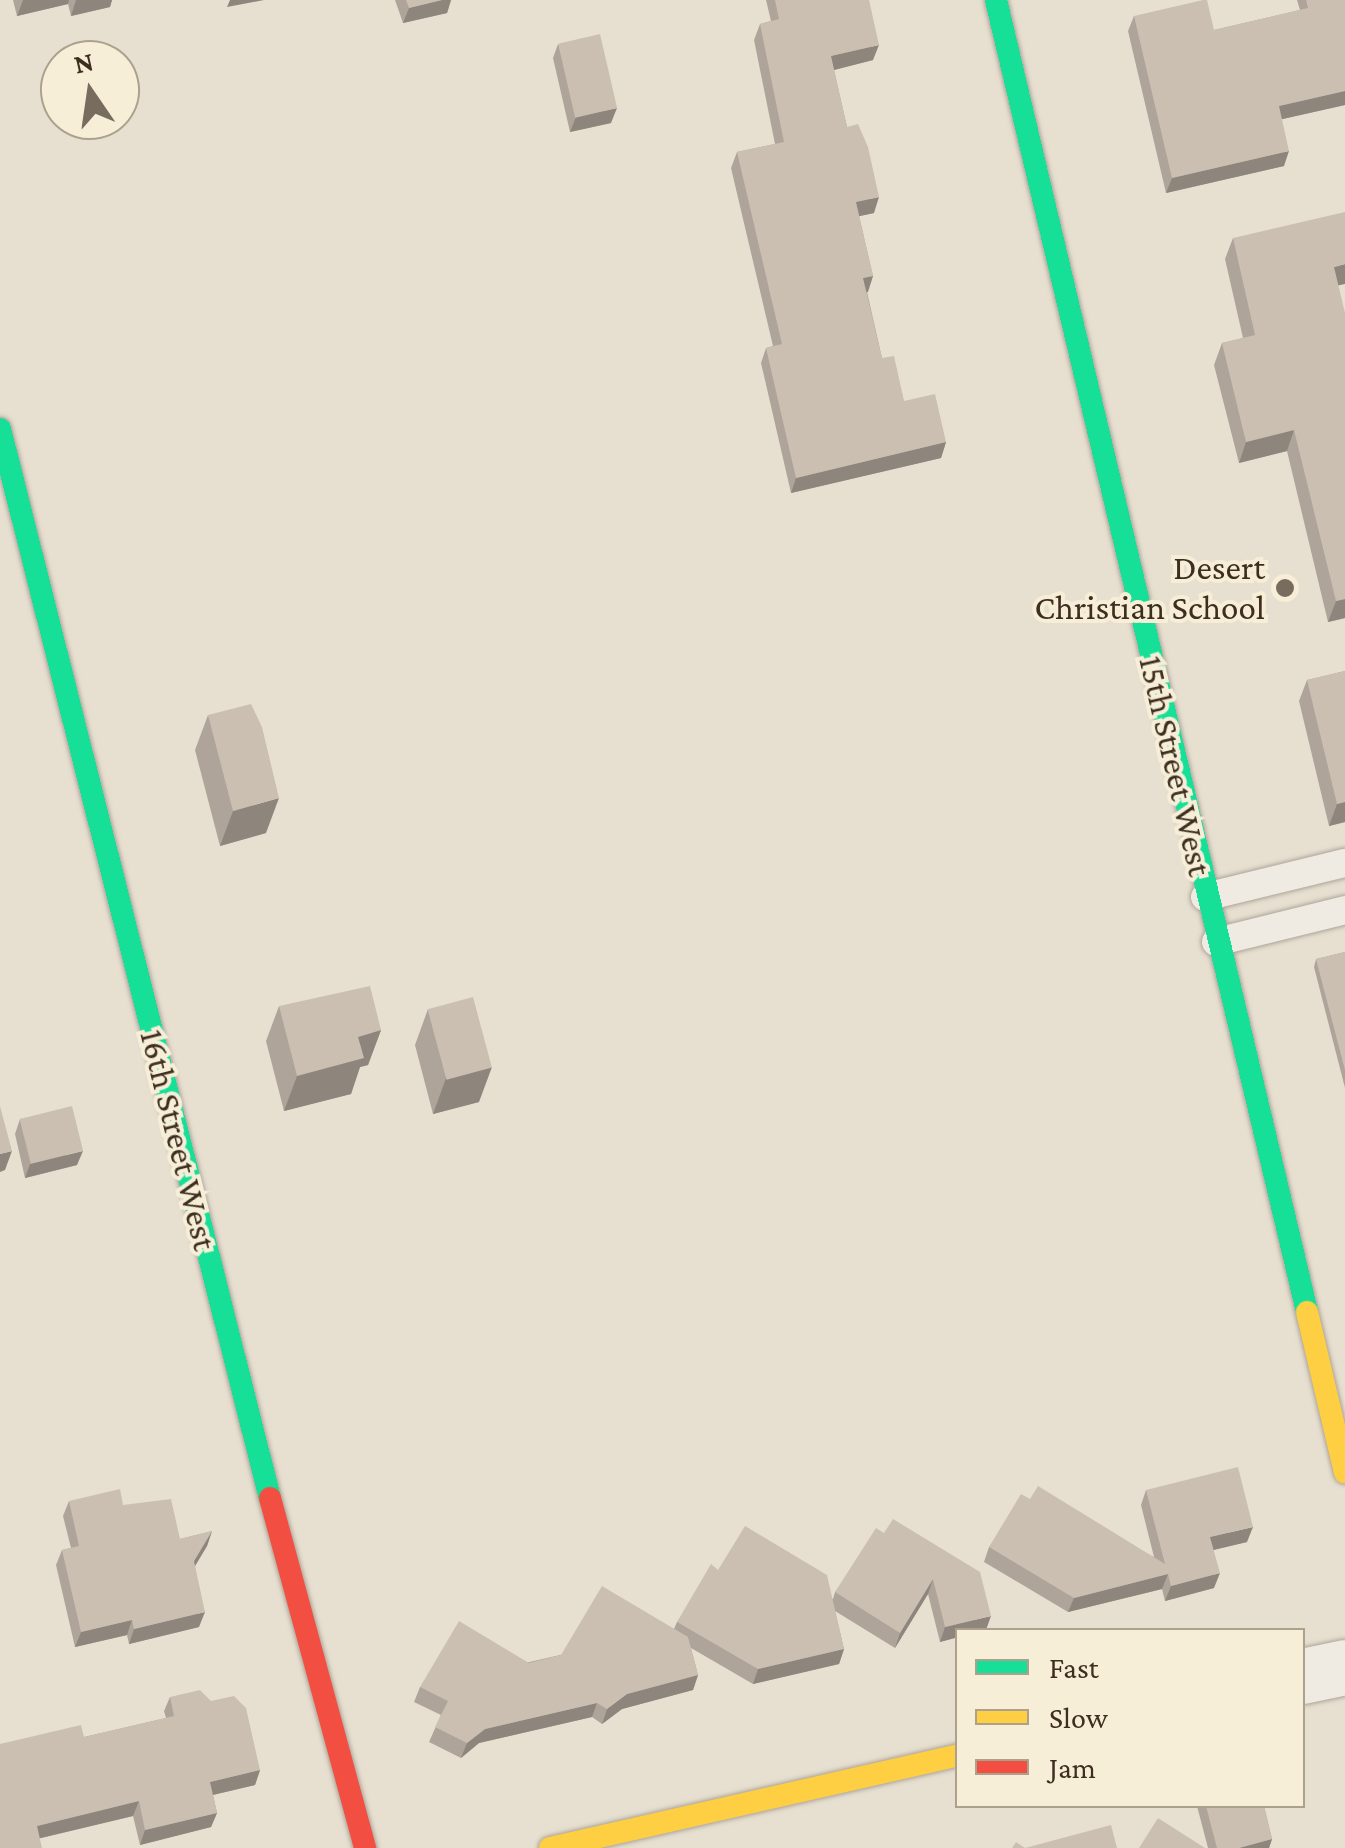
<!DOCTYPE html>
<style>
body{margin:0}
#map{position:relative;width:1345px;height:1848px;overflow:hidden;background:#e7e0d1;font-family:"Crimson Pro",serif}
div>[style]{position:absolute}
.roads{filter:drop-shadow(0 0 2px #ada599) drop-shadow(0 0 2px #ada599)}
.lane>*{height:28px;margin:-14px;padding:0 14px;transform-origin:14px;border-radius:14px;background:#efebe3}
.street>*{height:55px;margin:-27.5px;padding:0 27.5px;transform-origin:27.5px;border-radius:27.5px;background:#efebe3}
.fast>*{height:22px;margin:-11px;padding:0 11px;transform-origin:11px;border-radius:11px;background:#16e098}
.slow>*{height:22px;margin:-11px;padding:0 11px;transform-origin:11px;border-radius:11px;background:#ffcf43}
.jam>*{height:22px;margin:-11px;padding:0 11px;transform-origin:11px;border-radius:11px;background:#f24e42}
.wall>*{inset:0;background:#afa499}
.shaded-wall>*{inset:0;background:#8e867d}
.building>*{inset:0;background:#cbbfb2;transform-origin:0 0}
.dots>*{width:28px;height:28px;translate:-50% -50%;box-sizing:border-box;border:5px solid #f7eed8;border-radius:50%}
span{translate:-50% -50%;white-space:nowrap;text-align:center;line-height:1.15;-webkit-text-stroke:8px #f7eed8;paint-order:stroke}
.poi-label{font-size:35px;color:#3d2e20}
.right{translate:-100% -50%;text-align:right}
.street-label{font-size:35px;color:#3d2e20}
.legend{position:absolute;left:955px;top:1628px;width:350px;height:180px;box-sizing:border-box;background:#f7eed8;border:2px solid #ada18e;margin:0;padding:12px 18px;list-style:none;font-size:30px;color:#3d2e20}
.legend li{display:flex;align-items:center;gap:20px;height:50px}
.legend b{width:50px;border:2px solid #ada18e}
.north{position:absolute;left:40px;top:40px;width:100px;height:100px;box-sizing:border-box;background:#f7eed8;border:2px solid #ada18e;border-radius:50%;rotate:347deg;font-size:28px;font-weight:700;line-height:40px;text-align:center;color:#3d2e20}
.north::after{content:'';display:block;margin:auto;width:35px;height:45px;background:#786c5e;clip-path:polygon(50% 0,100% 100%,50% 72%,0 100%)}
</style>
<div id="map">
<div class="roads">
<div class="lane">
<i style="left:1205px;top:897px;width:144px;rotate:-13.7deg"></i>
<i style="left:1216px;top:942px;width:133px;rotate:-13.9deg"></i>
</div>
<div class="street">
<i style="left:1302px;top:1676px;width:44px;rotate:-11.8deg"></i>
</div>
<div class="fast">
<i style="left:996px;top:0;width:1348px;rotate:76.66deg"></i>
<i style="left:0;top:429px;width:1103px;rotate:75.83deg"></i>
</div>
<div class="slow">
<i style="left:1307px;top:1312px;width:165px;rotate:76.7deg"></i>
<i style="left:550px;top:1848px;width:418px;rotate:-12.8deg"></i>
</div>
<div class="jam">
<i style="left:270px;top:1498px;width:363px;rotate:74.8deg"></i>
</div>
</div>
<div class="wall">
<i style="clip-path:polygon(13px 0,112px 0,110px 7px,71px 16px,68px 4px,17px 16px)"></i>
<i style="clip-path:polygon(395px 0,451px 0,447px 13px,403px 23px)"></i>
<i style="clip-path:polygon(766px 0,869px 0,873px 60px,834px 70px,847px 127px,874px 213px,859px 216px,873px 276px,867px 292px,882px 358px,904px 401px,946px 442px,941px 458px,791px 493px,761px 363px,766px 348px,773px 346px,731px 168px,737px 152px,775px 144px,754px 40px,760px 24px,771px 21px)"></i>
<i style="clip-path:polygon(1297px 0,1345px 0,1345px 105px,1282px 119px,1284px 166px,1166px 193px,1128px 31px,1134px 16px,1214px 30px,1300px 10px)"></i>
<i style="clip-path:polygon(558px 44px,611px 123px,570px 132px,553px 58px)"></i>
<i style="clip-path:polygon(1233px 238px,1338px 285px,1345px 618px,1328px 622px,1287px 451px,1239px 463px,1214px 365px,1222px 343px,1243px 338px,1225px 259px)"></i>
<i style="clip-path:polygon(1345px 671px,1345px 822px,1329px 826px,1299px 701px,1307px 680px)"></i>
<i style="clip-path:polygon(208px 715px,266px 833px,220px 846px,195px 750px)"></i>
<i style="clip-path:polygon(1345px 952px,1345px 1088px,1314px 967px,1316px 959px)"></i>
<i style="clip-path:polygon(279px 1006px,381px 1030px,368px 1065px,360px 1067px,351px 1094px,284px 1111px,266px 1041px)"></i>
<i style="clip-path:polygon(428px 1009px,479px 1102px,433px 1114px,415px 1045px)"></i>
<i style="clip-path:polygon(20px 1119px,77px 1165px,25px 1178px,15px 1134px)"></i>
<i style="clip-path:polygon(1146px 1490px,1247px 1542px,1213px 1550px,1214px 1588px,1165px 1601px,1162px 1589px,1068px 1612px,984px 1562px,989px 1547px,1030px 1499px,1154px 1557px,1141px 1505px)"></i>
<i style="clip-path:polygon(69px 1501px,123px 1505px,180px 1539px,212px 1531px,207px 1546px,195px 1566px,199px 1627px,129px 1644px,127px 1635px,75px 1647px,56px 1565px,62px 1550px,71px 1548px,63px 1516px)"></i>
<i style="clip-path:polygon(884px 1533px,986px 1630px,940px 1642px,928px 1594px,895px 1648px,835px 1611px,844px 1649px,839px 1664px,753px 1684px,691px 1648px,698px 1675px,693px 1690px,622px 1709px,602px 1724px,592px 1717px,479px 1743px,461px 1758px,429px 1742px,441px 1715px,414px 1702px,420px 1687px,674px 1629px,677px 1622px,718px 1570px,833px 1599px,835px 1592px)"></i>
<i style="clip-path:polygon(170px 1697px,260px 1770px,255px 1785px,213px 1795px,217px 1813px,211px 1827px,140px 1845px,133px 1816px,0 1848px,84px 1737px,166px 1718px,164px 1711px)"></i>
<i style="clip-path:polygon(1197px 1806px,1264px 1806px,1272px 1839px,1269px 1848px,1208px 1848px)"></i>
</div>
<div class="shaded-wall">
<i style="clip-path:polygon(23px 0,69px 0,68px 4px,17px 16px)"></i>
<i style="clip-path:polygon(76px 0,112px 0,110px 7px,71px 16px)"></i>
<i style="clip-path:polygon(230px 0,264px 0,227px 7px)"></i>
<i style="clip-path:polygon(442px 0,451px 0,447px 13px,403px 23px,409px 8px)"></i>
<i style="clip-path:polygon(879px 45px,873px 60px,826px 72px,831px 56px)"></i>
<i style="clip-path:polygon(1345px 91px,1345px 105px,1274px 121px,1279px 106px)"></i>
<i style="clip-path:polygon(617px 108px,611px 123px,570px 132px,576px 117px)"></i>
<i style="clip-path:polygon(1289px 151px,1284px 166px,1166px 193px,1172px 178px)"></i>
<i style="clip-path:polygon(879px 197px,874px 213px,851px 218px,856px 202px)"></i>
<i style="clip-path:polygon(1345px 264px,1345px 284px,1326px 288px,1334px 267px)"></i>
<i style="clip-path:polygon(873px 276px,868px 292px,858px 294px,863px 278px)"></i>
<i style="clip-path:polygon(1294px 430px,1287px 451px,1239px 463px,1246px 442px)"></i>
<i style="clip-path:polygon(946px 442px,941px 458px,791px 493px,796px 478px)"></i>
<i style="clip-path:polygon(1345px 599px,1345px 618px,1328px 622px,1336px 601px)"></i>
<i style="clip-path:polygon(279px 798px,266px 833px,220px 846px,233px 811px)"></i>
<i style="clip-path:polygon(1345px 802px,1345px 822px,1329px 826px,1337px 804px)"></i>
<i style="clip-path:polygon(381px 1030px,368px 1065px,360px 1067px,351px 1094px,284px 1111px,297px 1076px,358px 1037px)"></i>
<i style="clip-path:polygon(492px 1067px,479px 1102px,433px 1114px,446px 1078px)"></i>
<i style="clip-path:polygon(12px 1151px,5px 1170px,0 1172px,0 1154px)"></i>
<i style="clip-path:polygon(83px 1151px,77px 1165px,25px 1178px,30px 1164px)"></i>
<i style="clip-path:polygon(1253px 1527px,1247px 1542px,1205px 1552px,1210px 1537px)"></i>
<i style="clip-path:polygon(212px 1531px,207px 1546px,189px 1576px,194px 1561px)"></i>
<i style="clip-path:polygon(1220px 1573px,1214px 1588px,1165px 1601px,1171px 1586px)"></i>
<i style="clip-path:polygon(1168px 1574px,1162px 1589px,1068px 1612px,1074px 1598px)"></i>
<i style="clip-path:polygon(933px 1579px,928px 1594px,895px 1648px,900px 1633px)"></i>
<i style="clip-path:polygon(205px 1612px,199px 1627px,129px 1644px,134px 1629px)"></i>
<i style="clip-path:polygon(991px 1616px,986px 1630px,958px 1630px,958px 1637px,940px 1642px,945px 1627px)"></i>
<i style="clip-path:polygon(132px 1620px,127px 1635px,75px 1647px,81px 1632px)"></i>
<i style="clip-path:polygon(844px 1649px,839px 1664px,753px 1684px,758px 1669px)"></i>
<i style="clip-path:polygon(698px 1675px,693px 1690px,622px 1709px,602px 1724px,607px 1709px,627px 1694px)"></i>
<i style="clip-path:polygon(597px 1703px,592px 1717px,479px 1743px,461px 1758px,467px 1743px,485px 1729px)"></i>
<i style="clip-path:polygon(260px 1770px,255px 1785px,204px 1797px,210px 1782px)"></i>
<i style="clip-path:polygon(139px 1801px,133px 1816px,32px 1840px,37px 1826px)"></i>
<i style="clip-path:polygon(217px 1813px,211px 1827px,140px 1845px,145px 1830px)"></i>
<i style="clip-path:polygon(1272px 1839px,1269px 1848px,1239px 1848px)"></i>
</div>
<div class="building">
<i style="clip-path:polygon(406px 0,442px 0,409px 8px)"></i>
<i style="clip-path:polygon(775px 0,869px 0,879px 45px,831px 56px,847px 127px,858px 124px,868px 147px,879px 197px,856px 202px,873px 276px,863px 278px,882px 358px,894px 356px,904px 401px,935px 394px,946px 442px,796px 478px,766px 348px,782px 344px,737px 152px,784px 142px,760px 24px,779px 19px)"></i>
<i style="clip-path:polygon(1203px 0,1207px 0,1214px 30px,1308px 8px,1306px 0,1345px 0,1345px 91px,1279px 106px,1289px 151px,1172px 178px,1134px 16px)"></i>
<i style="left:600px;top:34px;width:76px;height:43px;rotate:77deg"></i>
<i style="clip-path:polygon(1345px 212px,1345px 264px,1334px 267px,1345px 313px,1345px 599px,1336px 601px,1294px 430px,1246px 442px,1222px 343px,1255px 335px,1233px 238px)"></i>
<i style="clip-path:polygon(1345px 671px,1345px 802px,1337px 804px,1307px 680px)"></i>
<i style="clip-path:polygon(251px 704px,262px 727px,279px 798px,233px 811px,208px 715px)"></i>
<i style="clip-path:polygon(1345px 952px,1345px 1070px,1316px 959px)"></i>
<i style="clip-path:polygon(370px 986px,381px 1030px,358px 1037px,364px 1058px,297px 1076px,279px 1006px)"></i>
<i style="left:473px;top:997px;width:73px;height:47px;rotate:75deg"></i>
<i style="clip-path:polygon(0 1106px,12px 1151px,0 1154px)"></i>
<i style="left:72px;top:1106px;width:46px;height:54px;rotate:76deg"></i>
<i style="clip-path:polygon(1238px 1467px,1253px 1527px,1210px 1537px,1220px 1573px,1171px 1586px,1168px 1574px,1074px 1598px,989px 1547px,1021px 1494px,1030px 1499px,1038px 1486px,1165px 1564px,1146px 1490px)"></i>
<i style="clip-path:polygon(120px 1489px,123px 1505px,171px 1499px,180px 1539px,212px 1531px,194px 1561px,205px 1612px,134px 1629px,132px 1620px,81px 1632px,62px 1550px,79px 1546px,69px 1501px)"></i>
<i style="clip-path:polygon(893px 1519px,980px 1572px,991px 1616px,945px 1627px,933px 1579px,900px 1633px,835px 1592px,876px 1528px,884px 1533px)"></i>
<i style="clip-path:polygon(745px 1526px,827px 1575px,844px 1649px,758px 1669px,677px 1622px,711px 1564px,718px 1570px)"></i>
<i style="clip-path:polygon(602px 1586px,688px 1637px,698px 1675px,627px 1694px,607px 1709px,597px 1703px,485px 1729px,467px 1743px,435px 1727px,448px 1701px,420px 1687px,459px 1621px,529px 1663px,561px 1655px)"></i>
<i style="clip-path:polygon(200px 1690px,211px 1701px,234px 1696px,246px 1708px,260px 1770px,210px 1782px,217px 1813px,145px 1830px,139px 1801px,37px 1826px,42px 1848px,0 1848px,0 1744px,81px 1725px,84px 1737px,174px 1716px,170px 1697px)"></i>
<i style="clip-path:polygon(1206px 1806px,1264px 1806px,1272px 1839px,1239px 1848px,1217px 1848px)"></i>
<i style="clip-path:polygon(1158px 1818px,1205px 1848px,1139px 1848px)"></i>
<i style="clip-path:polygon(1111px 1825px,1117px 1848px,1012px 1848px,1016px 1842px,1025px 1848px)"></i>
</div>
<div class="dots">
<i style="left:1285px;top:588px;background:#786c5e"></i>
</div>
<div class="poi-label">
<span class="right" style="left:1265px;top:588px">Desert<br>Christian School</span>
</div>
<div class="street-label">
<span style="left:1175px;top:766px;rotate:77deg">15th Street West</span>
<span style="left:178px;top:1140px;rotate:76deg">16th Street West</span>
</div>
<ul class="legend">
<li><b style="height:12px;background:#16e098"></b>Fast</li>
<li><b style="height:12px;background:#ffcf43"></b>Slow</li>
<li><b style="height:12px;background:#f24e42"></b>Jam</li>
</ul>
<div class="north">N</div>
</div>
